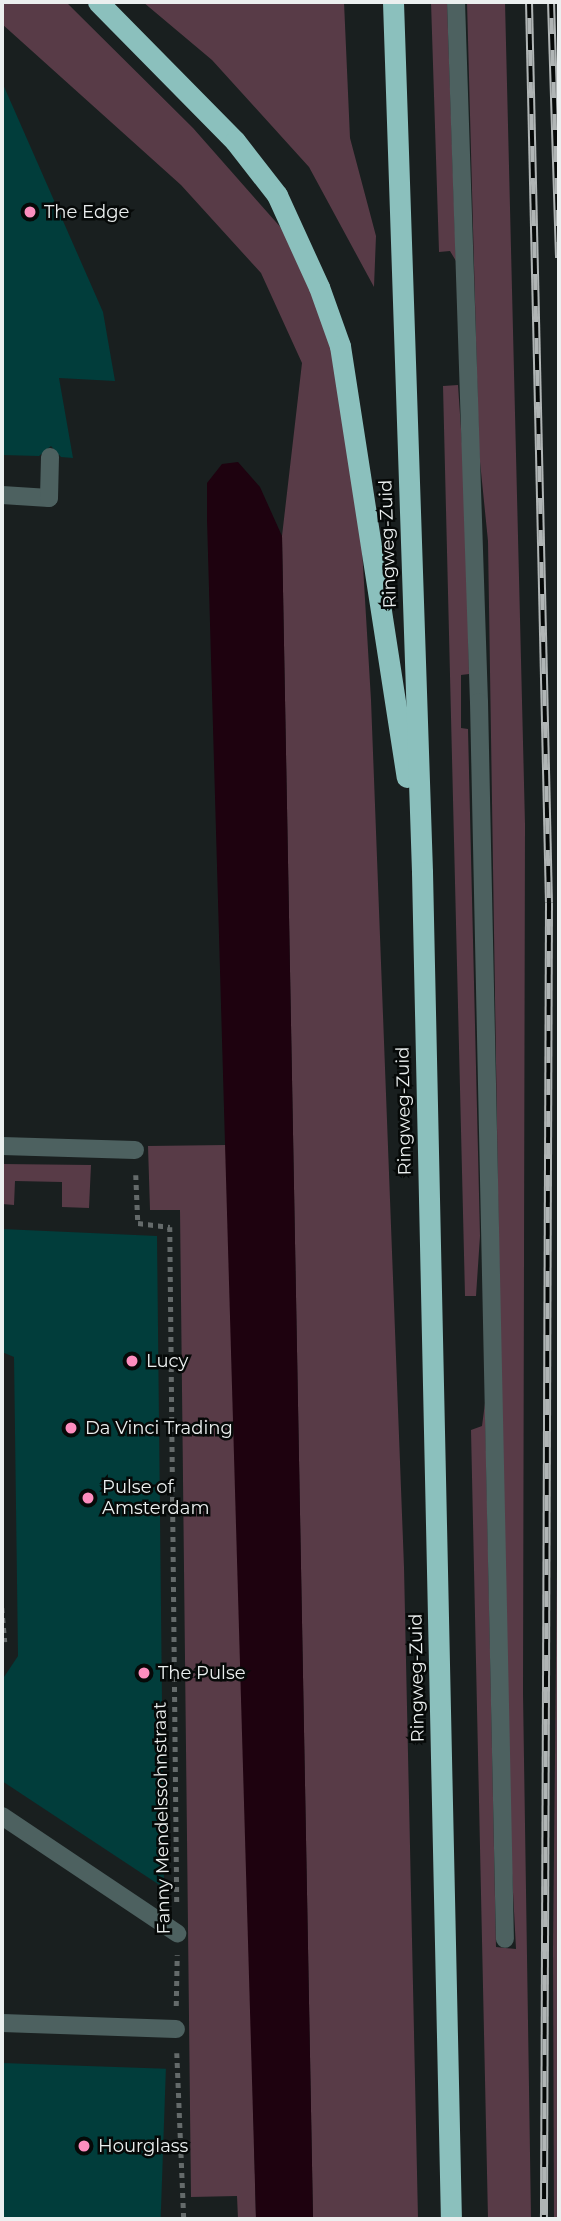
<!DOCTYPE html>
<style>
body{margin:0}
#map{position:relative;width:561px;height:2221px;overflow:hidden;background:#191f1f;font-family:Montserrat,sans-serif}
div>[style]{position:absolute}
.green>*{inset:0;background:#583b47}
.water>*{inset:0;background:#1e020f}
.building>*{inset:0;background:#013d3b;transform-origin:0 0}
.path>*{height:4.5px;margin-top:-2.25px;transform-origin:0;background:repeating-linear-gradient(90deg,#646a6a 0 5px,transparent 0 10px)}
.minor>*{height:18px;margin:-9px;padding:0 9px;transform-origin:9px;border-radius:9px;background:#4d6160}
.highway>*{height:21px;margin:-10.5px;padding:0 10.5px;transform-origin:10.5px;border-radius:10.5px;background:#8bc0bd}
.rail>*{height:8px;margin-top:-4px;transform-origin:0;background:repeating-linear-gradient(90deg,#060908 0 16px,#b0b5b5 0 32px);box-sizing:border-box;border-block:2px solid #b0b5b5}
.dots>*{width:19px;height:19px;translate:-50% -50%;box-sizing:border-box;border:4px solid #060908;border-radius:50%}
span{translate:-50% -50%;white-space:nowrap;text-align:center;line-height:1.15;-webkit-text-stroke:5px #060908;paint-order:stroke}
.poi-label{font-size:18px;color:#ebefef}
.left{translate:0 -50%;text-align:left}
.street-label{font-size:18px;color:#ebefef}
.frame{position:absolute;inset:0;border:4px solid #ebefef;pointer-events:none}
</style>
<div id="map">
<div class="green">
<i style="clip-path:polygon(2px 2px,66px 2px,193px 128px,283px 230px,332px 328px,362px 549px,371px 700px,404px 1567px,418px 2219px,313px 2219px,282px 536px,302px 363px,261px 273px,181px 185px,2px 24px)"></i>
<i style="clip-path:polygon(143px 2px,344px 2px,350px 138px,376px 236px,374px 287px,309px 167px,212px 60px)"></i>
<i style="clip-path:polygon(431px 2px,447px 2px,456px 261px,450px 251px,439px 252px)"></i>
<i style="clip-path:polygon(467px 2px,505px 2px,525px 824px,523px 1693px,531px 2219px,488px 2219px,471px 1430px,482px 1426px,485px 1403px,496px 1947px,516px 1949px,507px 1778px,488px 541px,479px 452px)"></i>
<i style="clip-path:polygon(458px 385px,467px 517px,469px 674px,461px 675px,461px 728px,468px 729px,480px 1236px,476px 1296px,465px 1296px,443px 386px)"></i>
<i style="clip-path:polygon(226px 1145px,250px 1956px,256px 2219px,238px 2219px,237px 2196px,191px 2197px,180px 1210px,150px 1210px,148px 1146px)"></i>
<i style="clip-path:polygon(2px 1164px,91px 1165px,89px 1208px,62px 1207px,62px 1182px,15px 1181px,14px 1205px,2px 1204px)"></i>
<i style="clip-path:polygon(559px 1371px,559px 2219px,554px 2219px,553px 1949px)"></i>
</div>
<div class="water">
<i style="clip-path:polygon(238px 462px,260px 487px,282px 536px,313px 2219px,256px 2219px,207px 519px,207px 483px,222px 464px)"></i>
</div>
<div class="building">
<i style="clip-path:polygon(2px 82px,103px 312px,115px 381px,59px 378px,73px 458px,61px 457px,51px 446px,39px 456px,2px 455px)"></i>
<i style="clip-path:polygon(2px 1229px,157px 1236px,164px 1888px,2px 1781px,2px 1680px,18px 1656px,14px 1357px,2px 1352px)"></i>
<i style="left:2px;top:2063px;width:164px;height:156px;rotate:2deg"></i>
</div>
<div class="path">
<i style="left:136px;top:1175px;width:48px;rotate:87.6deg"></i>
<i style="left:138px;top:1223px;width:32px;rotate:7deg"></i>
<i style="left:170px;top:1227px;width:678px;rotate:89.41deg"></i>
<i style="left:2px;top:1608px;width:34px;rotate:85deg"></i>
<i style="left:176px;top:2006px;width:51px;rotate:-88.9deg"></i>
<i style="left:177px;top:2053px;width:166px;rotate:87.6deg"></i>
</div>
<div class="minor">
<i style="left:456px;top:2px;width:700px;rotate:88.12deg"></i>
<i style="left:479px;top:702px;width:1237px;rotate:88.8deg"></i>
<i style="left:2px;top:495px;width:47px;rotate:3.7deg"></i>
<i style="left:49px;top:498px;width:41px;rotate:-88.6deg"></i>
<i style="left:2px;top:1146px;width:133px;rotate:1.7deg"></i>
<i style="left:2px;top:1816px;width:211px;rotate:33.8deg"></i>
<i style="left:2px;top:2023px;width:174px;rotate:2deg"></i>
</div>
<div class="highway">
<i style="left:98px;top:2px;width:195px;rotate:45.4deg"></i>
<i style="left:235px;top:141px;width:68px;rotate:52.1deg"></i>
<i style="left:277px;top:195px;width:101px;rotate:65.5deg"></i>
<i style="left:319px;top:287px;width:63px;rotate:70.4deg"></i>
<i style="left:340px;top:346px;width:436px;rotate:81.2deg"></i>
<i style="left:393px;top:2px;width:870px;rotate:88.09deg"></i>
<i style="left:422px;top:872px;width:1347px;rotate:88.77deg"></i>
</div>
<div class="rail">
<i style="left:529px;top:2px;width:901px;rotate:88.73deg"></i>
<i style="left:549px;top:903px;width:1316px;rotate:90.22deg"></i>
<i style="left:551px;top:2px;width:256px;rotate:88.2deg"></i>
</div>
<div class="dots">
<i style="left:30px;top:212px;background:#fd8ebf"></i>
<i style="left:132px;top:1361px;background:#fd8ebf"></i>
<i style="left:71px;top:1428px;background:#fd8ebf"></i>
<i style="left:88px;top:1498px;background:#fd8ebf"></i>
<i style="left:144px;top:1673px;background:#fd8ebf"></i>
<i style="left:84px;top:2146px;background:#fd8ebf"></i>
</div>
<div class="poi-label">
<span class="left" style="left:44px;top:212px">The Edge</span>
<span class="left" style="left:146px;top:1361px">Lucy</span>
<span class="left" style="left:85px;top:1428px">Da Vinci Trading</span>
<span class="left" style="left:102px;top:1498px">Pulse of<br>Amsterdam</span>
<span class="left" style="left:158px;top:1673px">The Pulse</span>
<span class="left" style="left:98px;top:2146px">Hourglass</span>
</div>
<div class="street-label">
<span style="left:388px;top:544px;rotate:-92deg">Ringweg-Zuid</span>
<span style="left:404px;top:1111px;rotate:-91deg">Ringweg-Zuid</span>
<span style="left:417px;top:1678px;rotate:-91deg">Ringweg-Zuid</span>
<span style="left:162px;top:1818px;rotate:-91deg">Fanny Mendelssohnstraat</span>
</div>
<div class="frame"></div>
</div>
